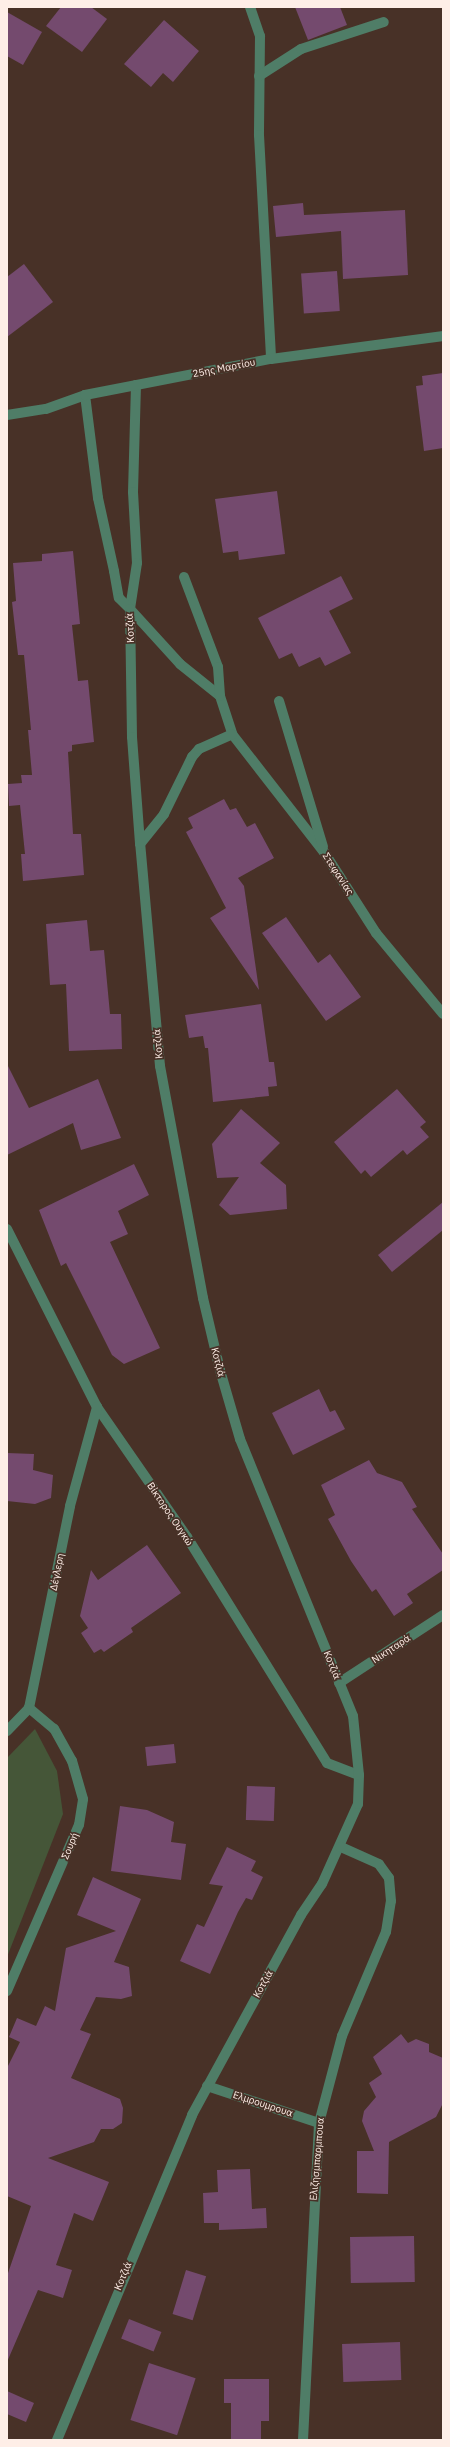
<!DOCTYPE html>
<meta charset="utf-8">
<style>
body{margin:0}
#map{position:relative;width:450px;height:2447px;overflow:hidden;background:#483127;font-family:"IBM Plex Sans",sans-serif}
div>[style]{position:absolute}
.green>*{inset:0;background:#455638}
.building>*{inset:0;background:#744a6e;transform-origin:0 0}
.minor>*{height:10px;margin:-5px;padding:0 5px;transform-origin:5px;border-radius:5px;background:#4f7d67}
span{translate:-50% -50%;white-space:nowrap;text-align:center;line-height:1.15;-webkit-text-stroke:3.5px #483127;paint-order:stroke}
.street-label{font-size:10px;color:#feeee7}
.frame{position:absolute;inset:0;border:8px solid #feeee7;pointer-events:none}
</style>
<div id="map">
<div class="green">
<i style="clip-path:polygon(35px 1729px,57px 1771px,63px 1814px,7px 1957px,7px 1758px)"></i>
</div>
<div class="building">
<i style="clip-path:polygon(61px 7px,91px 7px,107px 19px,82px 52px,46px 26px)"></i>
<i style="clip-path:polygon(295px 7px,340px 7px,347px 25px,308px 40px)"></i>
<i style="clip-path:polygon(7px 12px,42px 32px,23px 65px,7px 56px)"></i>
<i style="clip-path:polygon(164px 20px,199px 51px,173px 82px,163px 73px,151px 87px,124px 64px)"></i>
<i style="clip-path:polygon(303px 203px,304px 215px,405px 210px,408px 275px,343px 279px,341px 231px,276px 237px,273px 206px)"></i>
<i style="clip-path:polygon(24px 264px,53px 302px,7px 337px,7px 277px)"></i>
<i style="left:337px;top:271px;width:40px;height:36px;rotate:86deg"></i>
<i style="clip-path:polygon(443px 373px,443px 448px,424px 451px,416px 386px,423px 385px,422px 376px)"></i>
<i style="clip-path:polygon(277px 491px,285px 554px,239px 560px,238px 551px,223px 553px,215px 499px)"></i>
<i style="clip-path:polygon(73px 551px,80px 624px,72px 625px,78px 681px,88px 680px,94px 742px,72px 745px,72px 751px,68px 752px,73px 834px,81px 834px,84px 875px,23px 881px,21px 854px,25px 854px,20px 805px,9px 806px,8px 784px,22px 783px,21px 775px,32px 775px,28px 730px,31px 730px,24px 655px,18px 655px,12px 602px,16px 601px,13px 563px,42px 561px,42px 554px)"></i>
<i style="clip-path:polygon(341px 576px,353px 599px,329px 611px,351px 653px,325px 666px,320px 657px,299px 667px,292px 653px,279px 659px,258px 618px)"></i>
<i style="clip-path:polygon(224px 799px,230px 810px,236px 808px,247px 827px,255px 823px,274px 858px,238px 878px,244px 886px,259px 990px,210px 918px,226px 908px,186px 832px,193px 828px,188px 818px)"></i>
<i style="clip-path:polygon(286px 917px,318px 963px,330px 954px,361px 997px,326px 1021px,262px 933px)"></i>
<i style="clip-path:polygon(87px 920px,90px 951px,104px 950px,110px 1014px,121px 1014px,122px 1049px,69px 1051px,66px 984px,50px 985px,46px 924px)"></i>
<i style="clip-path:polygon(261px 1004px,269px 1062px,274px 1062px,277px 1086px,268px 1087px,269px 1096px,213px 1102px,208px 1048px,205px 1048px,203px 1036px,189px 1038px,185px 1015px)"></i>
<i style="clip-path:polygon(7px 1064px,29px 1108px,98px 1079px,121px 1138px,81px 1150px,73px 1123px,7px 1155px)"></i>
<i style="clip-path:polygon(397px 1089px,426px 1122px,420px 1127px,429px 1137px,407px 1155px,403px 1150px,371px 1177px,365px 1170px,361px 1174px,334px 1142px)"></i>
<i style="clip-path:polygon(241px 1109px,280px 1143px,260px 1163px,286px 1185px,287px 1209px,230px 1215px,219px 1205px,239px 1177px,217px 1178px,212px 1144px)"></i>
<i style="clip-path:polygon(134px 1164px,149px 1195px,118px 1211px,128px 1234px,110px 1242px,160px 1348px,124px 1364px,112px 1355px,66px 1263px,61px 1266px,39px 1210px)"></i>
<i style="clip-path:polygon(443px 1202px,443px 1230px,392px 1272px,378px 1255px)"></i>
<i style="clip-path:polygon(319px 1389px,330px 1412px,335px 1410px,345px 1429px,293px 1455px,272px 1413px)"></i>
<i style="clip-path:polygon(7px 1453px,34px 1454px,33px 1470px,53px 1475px,51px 1498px,35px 1504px,7px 1501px)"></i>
<i style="clip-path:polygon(369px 1460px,377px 1473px,402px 1482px,417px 1507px,412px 1509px,443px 1554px,443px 1570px,407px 1594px,413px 1603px,394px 1616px,376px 1589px,372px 1592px,351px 1561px,328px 1519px,335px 1515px,321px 1485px)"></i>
<i style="clip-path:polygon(147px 1545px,181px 1593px,131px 1628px,133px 1632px,104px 1652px,101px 1649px,94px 1653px,81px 1633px,88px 1628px,80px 1616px,91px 1570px,98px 1580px)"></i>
<i style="left:174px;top:1744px;width:19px;height:29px;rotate:84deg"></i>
<i style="left:247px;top:1786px;width:28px;height:34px;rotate:2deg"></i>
<i style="clip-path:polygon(120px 1806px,147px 1810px,174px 1822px,171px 1842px,186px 1844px,181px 1880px,111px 1871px)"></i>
<i style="clip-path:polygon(227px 1847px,256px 1861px,251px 1871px,263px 1877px,252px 1900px,246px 1898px,238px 1912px,210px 1974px,180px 1961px,197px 1924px,204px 1927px,223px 1886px,209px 1884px)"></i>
<i style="clip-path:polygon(93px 1877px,141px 1899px,114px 1962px,129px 1967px,132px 1996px,121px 1999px,96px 1997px,80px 2030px,91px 2034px,71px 2078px,120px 2099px,123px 2108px,122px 2123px,113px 2129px,101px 2129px,94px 2142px,48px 2158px,109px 2182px,93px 2221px,74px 2213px,56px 2265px,72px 2270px,63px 2298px,38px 2290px,7px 2362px,7px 2276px,31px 2206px,7px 2196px,7px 2068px,20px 2042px,9px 2037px,17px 2018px,36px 2026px,45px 2006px,55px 2011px,66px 1948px,116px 1931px,77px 1915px)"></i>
<i style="clip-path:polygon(401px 2034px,408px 2043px,416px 2039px,429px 2044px,429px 2052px,443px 2058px,443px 2103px,436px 2117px,389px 2142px,388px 2194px,357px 2193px,357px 2151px,374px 2151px,362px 2121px,364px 2111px,376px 2097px,369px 2083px,382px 2074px,373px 2057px)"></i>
<i style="clip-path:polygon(250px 2169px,252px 2209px,266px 2208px,267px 2228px,219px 2230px,219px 2223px,204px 2223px,203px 2193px,218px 2192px,217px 2170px)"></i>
<i style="left:414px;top:2236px;width:46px;height:64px;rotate:89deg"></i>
<i style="left:186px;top:2270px;width:21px;height:46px;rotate:17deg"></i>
<i style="left:129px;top:2319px;width:35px;height:21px;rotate:22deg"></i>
<i style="left:400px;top:2342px;width:38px;height:58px;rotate:88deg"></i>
<i style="left:149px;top:2363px;width:49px;height:60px;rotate:18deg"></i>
<i style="clip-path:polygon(224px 2379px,269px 2379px,269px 2421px,261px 2421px,261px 2440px,231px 2440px,231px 2403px,224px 2403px)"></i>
<i style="clip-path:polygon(7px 2391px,34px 2403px,26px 2422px,7px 2414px)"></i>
</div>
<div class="minor">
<i style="left:250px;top:7px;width:31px;rotate:71deg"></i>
<i style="left:260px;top:36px;width:99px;rotate:90.6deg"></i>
<i style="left:259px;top:135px;width:224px;rotate:86.9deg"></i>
<i style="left:259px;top:76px;width:50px;rotate:-32.7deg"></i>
<i style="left:301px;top:49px;width:87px;rotate:-18deg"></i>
<i style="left:136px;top:385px;width:107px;rotate:91.6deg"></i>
<i style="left:133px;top:492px;width:71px;rotate:86.8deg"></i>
<i style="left:137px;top:563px;width:47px;rotate:98.7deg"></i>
<i style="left:130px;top:609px;width:74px;rotate:47.7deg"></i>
<i style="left:180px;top:664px;width:51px;rotate:38.7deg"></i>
<i style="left:220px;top:696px;width:40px;rotate:72deg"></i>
<i style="left:232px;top:734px;width:150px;rotate:52.1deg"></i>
<i style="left:324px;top:852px;width:96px;rotate:57.3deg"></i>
<i style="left:376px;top:933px;width:105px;rotate:50.4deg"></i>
<i style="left:85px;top:395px;width:104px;rotate:82.8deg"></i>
<i style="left:98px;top:498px;width:75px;rotate:77.6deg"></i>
<i style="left:114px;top:571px;width:27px;rotate:80deg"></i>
<i style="left:119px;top:598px;width:16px;rotate:45deg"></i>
<i style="left:130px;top:609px;width:128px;rotate:89.1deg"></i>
<i style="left:132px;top:737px;width:107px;rotate:85.7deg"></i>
<i style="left:7px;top:415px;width:39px;rotate:-9deg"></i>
<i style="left:46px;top:409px;width:41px;rotate:-19.7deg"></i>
<i style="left:85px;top:395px;width:189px;rotate:-11deg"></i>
<i style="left:271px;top:359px;width:174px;rotate:-7.6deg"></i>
<i style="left:184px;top:577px;width:96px;rotate:69.3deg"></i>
<i style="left:218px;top:667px;width:29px;rotate:86deg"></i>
<i style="left:279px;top:701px;width:152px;rotate:73.2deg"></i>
<i style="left:7px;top:1229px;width:199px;rotate:63.2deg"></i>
<i style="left:97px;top:1407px;width:158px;rotate:55.3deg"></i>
<i style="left:187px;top:1537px;width:266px;rotate:58.2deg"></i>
<i style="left:327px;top:1763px;width:34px;rotate:21deg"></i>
<i style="left:339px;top:1683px;width:124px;rotate:-33.2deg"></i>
<i style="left:7px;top:1731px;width:32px;rotate:-46deg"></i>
<i style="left:29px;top:1708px;width:206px;rotate:-78.5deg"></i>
<i style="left:70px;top:1506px;width:103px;rotate:-74.7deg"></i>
<i style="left:7px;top:1991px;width:181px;rotate:-66.6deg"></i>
<i style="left:79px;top:1825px;width:26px;rotate:-81deg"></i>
<i style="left:83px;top:1799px;width:40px;rotate:-106deg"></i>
<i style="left:72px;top:1761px;width:37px;rotate:-119deg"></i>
<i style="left:54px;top:1729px;width:33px;rotate:-140deg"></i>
<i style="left:207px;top:2086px;width:118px;rotate:18.3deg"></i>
<i style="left:57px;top:2440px;width:352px;rotate:-67.4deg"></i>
<i style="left:192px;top:2115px;width:228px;rotate:-61.4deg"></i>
<i style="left:301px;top:1915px;width:37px;rotate:-56deg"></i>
<i style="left:322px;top:1884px;width:88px;rotate:-65.8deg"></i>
<i style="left:358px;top:1804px;width:29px;rotate:-88deg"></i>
<i style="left:359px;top:1775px;width:59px;rotate:-95.8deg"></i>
<i style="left:353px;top:1716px;width:299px;rotate:-112.2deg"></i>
<i style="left:240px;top:1439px;width:72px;rotate:-106.2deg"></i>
<i style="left:220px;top:1370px;width:74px;rotate:-103.3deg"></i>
<i style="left:203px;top:1298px;width:236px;rotate:-100.5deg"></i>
<i style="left:160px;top:1066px;width:223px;rotate:-95.1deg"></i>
<i style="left:140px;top:844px;width:38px;rotate:-51deg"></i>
<i style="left:164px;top:814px;width:64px;rotate:-63.8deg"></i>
<i style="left:192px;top:757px;width:11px;rotate:-49deg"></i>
<i style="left:199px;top:749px;width:36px;rotate:-24deg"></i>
<i style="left:303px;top:2440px;width:317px;rotate:-87.1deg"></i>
<i style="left:319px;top:2123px;width:90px;rotate:-75.2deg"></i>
<i style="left:342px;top:2036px;width:113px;rotate:-67.1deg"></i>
<i style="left:386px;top:1932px;width:31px;rotate:-81deg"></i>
<i style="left:391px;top:1901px;width:23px;rotate:-95deg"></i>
<i style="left:389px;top:1878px;width:17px;rotate:-126deg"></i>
<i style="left:379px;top:1864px;width:42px;rotate:-155.9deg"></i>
</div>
<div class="street-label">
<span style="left:224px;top:368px;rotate:-11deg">25ης Μαρτίου</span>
<span style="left:130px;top:628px;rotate:-93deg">Κοτζιά</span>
<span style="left:338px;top:874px;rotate:57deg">Στεφανίας</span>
<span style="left:158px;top:1044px;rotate:-95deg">Κοτζιά</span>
<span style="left:218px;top:1362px;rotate:76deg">Κοτζιά</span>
<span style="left:170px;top:1514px;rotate:56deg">Βίκτορος Ουγκώ</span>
<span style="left:57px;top:1572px;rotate:-79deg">Δέγλερη</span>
<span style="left:391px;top:1649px;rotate:-33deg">Νικηταρά</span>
<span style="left:332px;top:1665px;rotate:68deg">Κοτζιά</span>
<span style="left:70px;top:1846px;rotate:-67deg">Σουρή</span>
<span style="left:263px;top:1984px;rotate:-61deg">Κοτζιά</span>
<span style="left:263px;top:2104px;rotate:18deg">Ελμρουμρουα</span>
<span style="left:317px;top:2159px;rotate:-85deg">Ελιζησμπαρμπουα</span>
<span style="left:123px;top:2276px;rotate:-67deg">Κοτζιά</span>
</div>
<div class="frame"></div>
</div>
